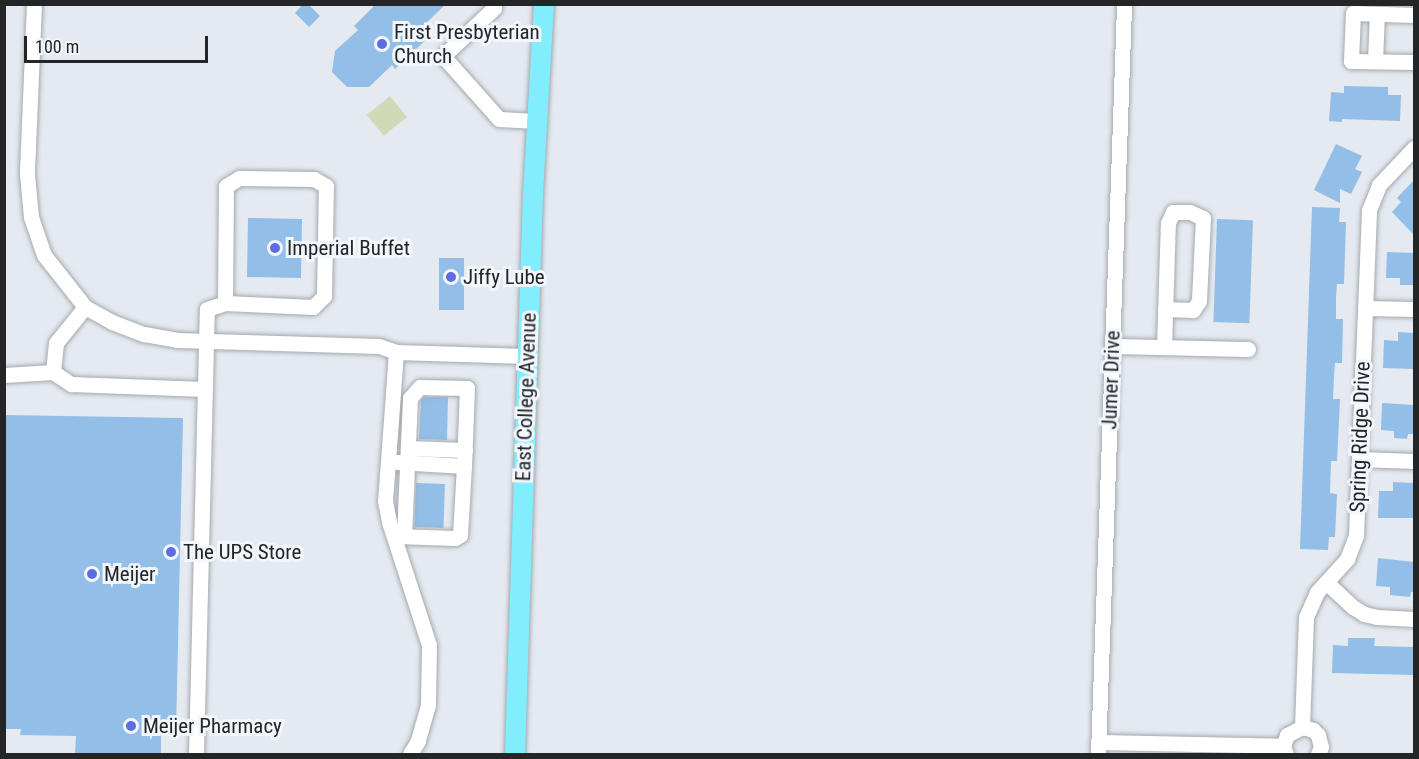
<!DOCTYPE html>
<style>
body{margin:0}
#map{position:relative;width:1419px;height:759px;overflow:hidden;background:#e4eaf0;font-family:"Roboto Condensed",sans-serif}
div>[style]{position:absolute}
.green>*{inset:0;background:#d1dab7;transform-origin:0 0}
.building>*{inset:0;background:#92bee7;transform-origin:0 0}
.roads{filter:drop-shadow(0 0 2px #a4a9af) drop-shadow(0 0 2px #a4a9af)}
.minor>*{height:15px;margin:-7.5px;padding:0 7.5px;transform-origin:7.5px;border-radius:7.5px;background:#fff}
.major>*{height:20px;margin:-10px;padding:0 10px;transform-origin:10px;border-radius:10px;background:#82edfd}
.dots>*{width:16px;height:16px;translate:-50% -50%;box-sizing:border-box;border:3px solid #f1f7fd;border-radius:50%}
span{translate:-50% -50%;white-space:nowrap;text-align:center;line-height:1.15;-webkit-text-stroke:6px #f1f7fd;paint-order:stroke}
.poi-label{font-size:21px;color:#232527}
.left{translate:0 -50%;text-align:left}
.street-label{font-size:21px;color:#232527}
.frame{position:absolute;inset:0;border:6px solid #232527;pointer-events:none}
.scale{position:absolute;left:24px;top:36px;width:184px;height:27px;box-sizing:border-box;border:3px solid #232527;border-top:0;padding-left:8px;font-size:18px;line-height:21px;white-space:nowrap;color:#232527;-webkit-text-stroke:4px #f1f7fd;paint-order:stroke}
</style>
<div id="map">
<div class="green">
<i style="left:390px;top:96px;width:27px;height:30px;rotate:51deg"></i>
</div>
<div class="building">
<i style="clip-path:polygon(303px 4px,308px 4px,320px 16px,309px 27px,295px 13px)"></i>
<i style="clip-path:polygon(376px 4px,446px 4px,422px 27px,430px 36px,395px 69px,392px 65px,369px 87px,347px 87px,332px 72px,335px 51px,358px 30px,354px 26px)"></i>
<i style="clip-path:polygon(1344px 86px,1388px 87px,1388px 95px,1401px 95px,1400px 121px,1342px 119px,1342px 122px,1329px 121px,1331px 92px,1344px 93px)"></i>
<i style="clip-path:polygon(1336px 144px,1362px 156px,1355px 169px,1362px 172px,1351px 194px,1340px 189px,1340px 203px,1314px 190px)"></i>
<i style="clip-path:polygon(1414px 180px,1414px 235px,1392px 212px,1401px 202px,1397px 198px)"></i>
<i style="clip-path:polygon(1312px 207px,1340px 208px,1339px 222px,1346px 222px,1344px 284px,1337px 284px,1336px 298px,1336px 319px,1343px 319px,1342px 363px,1335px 363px,1334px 376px,1333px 399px,1340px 399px,1337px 461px,1331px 461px,1330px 493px,1337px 494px,1335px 537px,1329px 537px,1328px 550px,1300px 549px)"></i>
<i style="left:248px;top:218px;width:54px;height:59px;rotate:1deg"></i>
<i style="left:1217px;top:219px;width:36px;height:103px;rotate:2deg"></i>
<i style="clip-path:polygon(1387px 252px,1414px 253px,1414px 285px,1400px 285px,1400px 278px,1386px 278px)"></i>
<i style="left:439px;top:258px;width:25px;height:52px"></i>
<i style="clip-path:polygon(1398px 332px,1414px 333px,1413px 369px,1383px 368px,1384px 340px,1398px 341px)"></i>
<i style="clip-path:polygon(424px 397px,448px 397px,447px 440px,419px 439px,421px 400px)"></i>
<i style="clip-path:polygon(1382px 403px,1414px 405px,1414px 434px,1408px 434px,1407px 439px,1394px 438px,1394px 431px,1381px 430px)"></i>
<i style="clip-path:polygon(4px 415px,183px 418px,176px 733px,161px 733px,161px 754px,75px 754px,76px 736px,20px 735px,21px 729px,4px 729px)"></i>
<i style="clip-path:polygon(1393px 482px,1414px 483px,1414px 518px,1378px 518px,1379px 491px,1393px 491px)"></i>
<i style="left:416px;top:483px;width:29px;height:44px;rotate:2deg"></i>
<i style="clip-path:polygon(1378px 558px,1414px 562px,1414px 592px,1411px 592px,1410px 597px,1390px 595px,1390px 587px,1376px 586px)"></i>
<i style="clip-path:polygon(1348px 638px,1375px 638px,1374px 646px,1414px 647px,1414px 675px,1332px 673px,1333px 645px,1348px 646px)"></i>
</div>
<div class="roads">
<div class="minor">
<i style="left:34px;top:4px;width:170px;rotate:92.4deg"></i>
<i style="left:27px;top:174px;width:43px;rotate:84.7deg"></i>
<i style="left:31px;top:217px;width:40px;rotate:71.1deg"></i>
<i style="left:44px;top:255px;width:66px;rotate:51.7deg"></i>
<i style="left:85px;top:307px;width:31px;rotate:29deg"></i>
<i style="left:112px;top:322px;width:34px;rotate:21deg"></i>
<i style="left:144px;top:334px;width:34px;rotate:10deg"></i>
<i style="left:177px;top:340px;width:202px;rotate:1.7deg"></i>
<i style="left:379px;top:346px;width:18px;rotate:19deg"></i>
<i style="left:396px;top:352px;width:131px;rotate:1.7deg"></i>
<i style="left:494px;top:4px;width:4px;rotate:90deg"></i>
<i style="left:494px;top:8px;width:70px;rotate:136.7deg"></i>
<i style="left:443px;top:56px;width:84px;rotate:48.4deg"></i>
<i style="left:499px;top:119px;width:38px;rotate:3deg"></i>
<i style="left:1414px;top:15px;width:61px;rotate:-178.1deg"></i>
<i style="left:1353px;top:13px;width:48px;rotate:92.4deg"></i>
<i style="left:1351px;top:61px;width:63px;rotate:0.9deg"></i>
<i style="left:1375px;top:61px;width:47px;rotate:-87.6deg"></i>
<i style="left:85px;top:307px;width:46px;rotate:128.9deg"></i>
<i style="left:56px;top:343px;width:29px;rotate:96deg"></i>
<i style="left:53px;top:372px;width:22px;rotate:34deg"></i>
<i style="left:71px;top:384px;width:133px;rotate:2.2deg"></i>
<i style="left:1365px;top:308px;width:49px;rotate:1.2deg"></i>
<i style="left:1112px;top:346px;width:136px;rotate:1.3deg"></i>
<i style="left:1164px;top:347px;width:124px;rotate:-88.2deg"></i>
<i style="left:1168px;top:223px;width:12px;rotate:-66deg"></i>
<i style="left:1173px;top:212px;width:17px"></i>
<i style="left:1190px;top:212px;width:14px;rotate:25deg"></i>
<i style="left:1203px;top:218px;width:83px;rotate:92.8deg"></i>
<i style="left:1199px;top:301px;width:11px;rotate:124deg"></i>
<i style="left:1193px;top:310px;width:28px;rotate:-178deg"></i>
<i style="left:396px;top:352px;width:149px;rotate:94.2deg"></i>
<i style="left:385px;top:501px;width:21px;rotate:79deg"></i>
<i style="left:389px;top:522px;width:129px;rotate:72deg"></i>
<i style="left:429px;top:645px;width:60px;rotate:91deg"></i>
<i style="left:428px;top:705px;width:37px;rotate:106deg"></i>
<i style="left:418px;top:741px;width:15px;rotate:122deg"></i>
<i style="left:4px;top:375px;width:49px;rotate:-3.5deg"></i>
<i style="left:408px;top:448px;width:57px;rotate:2deg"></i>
<i style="left:1360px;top:459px;width:54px;rotate:2.1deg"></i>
<i style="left:396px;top:536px;width:59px;rotate:1.9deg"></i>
<i style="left:455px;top:538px;width:6px;rotate:-31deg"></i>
<i style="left:460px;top:535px;width:69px;rotate:-86.7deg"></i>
<i style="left:464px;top:466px;width:67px;rotate:-176.6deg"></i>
<i style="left:404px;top:536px;width:138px;rotate:-87.5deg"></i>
<i style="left:410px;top:398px;width:15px;rotate:-48deg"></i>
<i style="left:420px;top:387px;width:47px;rotate:1.2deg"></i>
<i style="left:467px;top:388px;width:78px;rotate:92.2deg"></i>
<i style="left:1326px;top:582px;width:37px;rotate:43deg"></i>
<i style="left:1353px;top:607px;width:13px;rotate:32deg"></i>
<i style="left:1364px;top:614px;width:13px;rotate:13deg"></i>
<i style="left:1377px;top:617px;width:37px;rotate:3deg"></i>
<i style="left:1302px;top:727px;width:110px;rotate:-87.9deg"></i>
<i style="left:1306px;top:617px;width:27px;rotate:-66deg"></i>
<i style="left:1317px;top:592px;width:45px;rotate:-47.7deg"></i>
<i style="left:1347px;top:559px;width:26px;rotate:-69deg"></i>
<i style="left:1356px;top:535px;width:325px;rotate:-87.7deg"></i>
<i style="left:1369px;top:210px;width:27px;rotate:-68deg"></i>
<i style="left:1379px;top:185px;width:51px;rotate:-46.6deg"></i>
<i style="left:1099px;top:742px;width:184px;rotate:1.2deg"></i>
<i style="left:196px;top:754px;width:445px;rotate:-88.6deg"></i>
<i style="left:207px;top:309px;width:19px;rotate:-18deg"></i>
<i style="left:225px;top:303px;width:88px;rotate:2.6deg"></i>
<i style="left:313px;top:307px;width:16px;rotate:-45deg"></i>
<i style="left:324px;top:296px;width:110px;rotate:-89deg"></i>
<i style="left:326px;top:186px;width:14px;rotate:-150deg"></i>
<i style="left:314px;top:179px;width:75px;rotate:-179.2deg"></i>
<i style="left:239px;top:178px;width:15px;rotate:148deg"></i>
<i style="left:226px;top:186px;width:117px;rotate:90.5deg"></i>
<i style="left:1098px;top:754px;width:750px;rotate:-88.01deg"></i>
<i style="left:1286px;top:754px;width:9px;rotate:-111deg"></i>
<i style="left:1283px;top:746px;width:12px;rotate:-70deg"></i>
<i style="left:1287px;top:735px;width:17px;rotate:-28deg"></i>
<i style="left:1302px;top:727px;width:11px;rotate:15deg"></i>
<i style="left:1313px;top:730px;width:7px;rotate:45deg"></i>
<i style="left:1318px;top:735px;width:12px;rotate:76deg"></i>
<i style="left:1321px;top:747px;width:8px;rotate:113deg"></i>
</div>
<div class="major">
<i style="left:515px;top:754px;width:560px;rotate:-88.16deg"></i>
<i style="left:533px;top:194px;width:190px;rotate:-86.7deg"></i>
</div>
</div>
<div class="dots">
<i style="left:382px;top:44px;background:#5c6de4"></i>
<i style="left:275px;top:248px;background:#5c6de4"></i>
<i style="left:451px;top:277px;background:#5c6de4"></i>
<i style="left:171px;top:552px;background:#5c6de4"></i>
<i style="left:92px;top:574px;background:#5c6de4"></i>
<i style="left:131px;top:726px;background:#5c6de4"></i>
</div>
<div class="poi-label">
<span class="left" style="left:394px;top:44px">First Presbyterian<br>Church</span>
<span class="left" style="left:287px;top:248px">Imperial Buffet</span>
<span class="left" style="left:463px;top:277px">Jiffy Lube</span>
<span class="left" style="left:183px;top:552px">The UPS Store</span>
<span class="left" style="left:104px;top:574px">Meijer</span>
<span class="left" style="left:143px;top:726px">Meijer Pharmacy</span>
</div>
<div class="street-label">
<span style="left:1111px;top:380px;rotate:-88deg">Jumer Drive</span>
<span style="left:526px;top:397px;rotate:-88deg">East College Avenue</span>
<span style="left:1360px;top:437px;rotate:-88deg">Spring Ridge Drive</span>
</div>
<div class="frame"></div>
<div class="scale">100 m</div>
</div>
